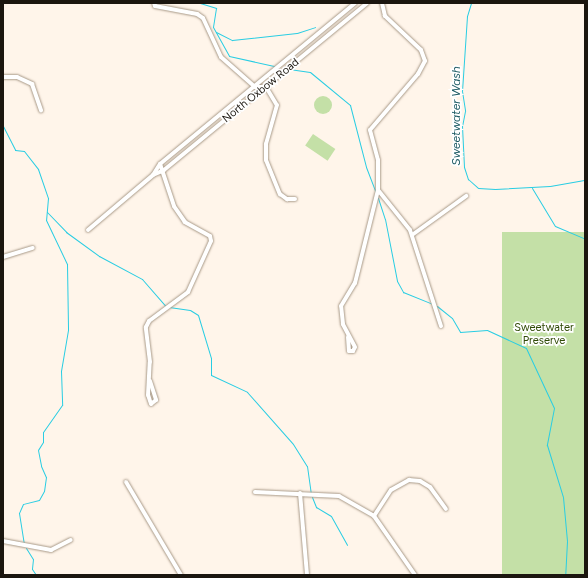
<!DOCTYPE html>
<style>
body{margin:0}
#map{position:relative;width:588px;height:578px;overflow:hidden;background:#fff5ea;font-family:Figtree,sans-serif}
div>[style]{position:absolute}
.green>*{inset:0;background:#c4e0a7;transform-origin:0 0}
.round{border-radius:50%}
.stream>*{height:1px;margin:-0.5px;padding:0 0.5px;transform-origin:0.5px;border-radius:0.5px;background:#29cde3}
.roads{filter:drop-shadow(0 0 1px #a99a88) drop-shadow(0 0 1px #a99a88)}
.minor>*{height:4px;margin:-2px;padding:0 2px;transform-origin:2px;border-radius:2px;background:#fff}
span{translate:-50% -50%;white-space:nowrap;text-align:center;line-height:1.15;-webkit-text-stroke:3.5px #fff;paint-order:stroke}
.street-label{font-size:11px;color:#1b160f}
.park-label{font-size:11px;color:#304a06}
.water-label{font-size:12px;color:#1c5a63;font-style:italic}
.frame{position:absolute;inset:0;border:4px solid #1b160f;pointer-events:none}
</style>
<div id="map">
<div class="green">
<i class="round" style="left:314px;top:96px;width:18px;height:18px"></i>
<i style="left:313px;top:134px;width:27px;height:14px;rotate:34deg"></i>
<i style="left:585px;top:232px;width:343px;height:83px;rotate:90deg"></i>
</div>
<div class="stream">
<i style="left:200px;top:3px;width:17px;rotate:17deg"></i>
<i style="left:216px;top:8px;width:19px;rotate:99deg"></i>
<i style="left:213px;top:27px;width:33px;rotate:61deg"></i>
<i style="left:229px;top:56px;width:46px;rotate:12.5deg"></i>
<i style="left:471px;top:3px;width:14px;rotate:107deg"></i>
<i style="left:467px;top:16px;width:75px;rotate:93.8deg"></i>
<i style="left:462px;top:91px;width:20px;rotate:81deg"></i>
<i style="left:465px;top:111px;width:15px;rotate:101deg"></i>
<i style="left:462px;top:126px;width:41px;rotate:87.2deg"></i>
<i style="left:464px;top:167px;width:13px;rotate:72deg"></i>
<i style="left:468px;top:179px;width:13px;rotate:42deg"></i>
<i style="left:478px;top:188px;width:17px;rotate:3deg"></i>
<i style="left:495px;top:189px;width:55px;rotate:-3.1deg"></i>
<i style="left:550px;top:186px;width:36px;rotate:-10deg"></i>
<i style="left:216px;top:32px;width:18px;rotate:27deg"></i>
<i style="left:232px;top:40px;width:65px;rotate:-6.1deg"></i>
<i style="left:297px;top:33px;width:19px;rotate:-18deg"></i>
<i style="left:289px;top:69px;width:21px;rotate:8deg"></i>
<i style="left:310px;top:72px;width:52px;rotate:39.5deg"></i>
<i style="left:350px;top:105px;width:64px;rotate:75.5deg"></i>
<i style="left:366px;top:167px;width:28px;rotate:69deg"></i>
<i style="left:3px;top:126px;width:27px;rotate:63deg"></i>
<i style="left:15px;top:150px;width:9px;rotate:6deg"></i>
<i style="left:24px;top:151px;width:23px;rotate:52deg"></i>
<i style="left:38px;top:169px;width:31px;rotate:71deg"></i>
<i style="left:48px;top:198px;width:22px;rotate:95deg"></i>
<i style="left:46px;top:220px;width:49px;rotate:64.5deg"></i>
<i style="left:67px;top:264px;width:66px;rotate:89.1deg"></i>
<i style="left:68px;top:330px;width:42px;rotate:99.7deg"></i>
<i style="left:61px;top:371px;width:34px;rotate:88deg"></i>
<i style="left:62px;top:405px;width:33px;rotate:125deg"></i>
<i style="left:43px;top:432px;width:10px;rotate:90deg"></i>
<i style="left:43px;top:442px;width:9px;rotate:122deg"></i>
<i style="left:38px;top:450px;width:16px;rotate:79deg"></i>
<i style="left:41px;top:466px;width:12px;rotate:66deg"></i>
<i style="left:46px;top:477px;width:14px;rotate:98deg"></i>
<i style="left:44px;top:491px;width:10px;rotate:119deg"></i>
<i style="left:39px;top:500px;width:16px;rotate:166deg"></i>
<i style="left:23px;top:504px;width:10px;rotate:114deg"></i>
<i style="left:19px;top:513px;width:30px;rotate:81deg"></i>
<i style="left:532px;top:188px;width:44px;rotate:58.8deg"></i>
<i style="left:555px;top:226px;width:33px;rotate:23deg"></i>
<i style="left:378px;top:198px;width:22px;rotate:72deg"></i>
<i style="left:385px;top:219px;width:63px;rotate:79deg"></i>
<i style="left:397px;top:281px;width:13px;rotate:61deg"></i>
<i style="left:403px;top:292px;width:31px;rotate:22deg"></i>
<i style="left:47px;top:212px;width:28px;rotate:46deg"></i>
<i style="left:66px;top:232px;width:41px;rotate:36deg"></i>
<i style="left:99px;top:256px;width:49px;rotate:28.1deg"></i>
<i style="left:142px;top:279px;width:37px;rotate:49deg"></i>
<i style="left:437px;top:306px;width:19px;rotate:39deg"></i>
<i style="left:452px;top:318px;width:16px;rotate:60deg"></i>
<i style="left:460px;top:332px;width:27px;rotate:-4deg"></i>
<i style="left:487px;top:330px;width:43px;rotate:24.8deg"></i>
<i style="left:526px;top:348px;width:66px;rotate:65deg"></i>
<i style="left:554px;top:408px;width:38px;rotate:101deg"></i>
<i style="left:547px;top:445px;width:54px;rotate:72.9deg"></i>
<i style="left:563px;top:497px;width:44px;rotate:84.8deg"></i>
<i style="left:567px;top:541px;width:34px;rotate:93deg"></i>
<i style="left:169px;top:307px;width:21px;rotate:8deg"></i>
<i style="left:190px;top:310px;width:9px;rotate:32deg"></i>
<i style="left:198px;top:315px;width:45px;rotate:73.2deg"></i>
<i style="left:211px;top:358px;width:17px;rotate:90deg"></i>
<i style="left:211px;top:375px;width:40px;rotate:25deg"></i>
<i style="left:247px;top:392px;width:69px;rotate:48.5deg"></i>
<i style="left:293px;top:444px;width:26px;rotate:58deg"></i>
<i style="left:307px;top:466px;width:28px;rotate:82deg"></i>
<i style="left:312px;top:497px;width:11px;rotate:68deg"></i>
<i style="left:316px;top:507px;width:17px;rotate:31deg"></i>
<i style="left:331px;top:516px;width:33px;rotate:61deg"></i>
<i style="left:26px;top:548px;width:13px;rotate:58deg"></i>
<i style="left:33px;top:559px;width:10px;rotate:96deg"></i>
<i style="left:32px;top:569px;width:7px;rotate:56deg"></i>
</div>
<div class="roads">
<div class="minor">
<i style="left:154px;top:3px;width:3px;rotate:72deg"></i>
<i style="left:155px;top:6px;width:43px;rotate:10.8deg"></i>
<i style="left:197px;top:14px;width:7px;rotate:34deg"></i>
<i style="left:203px;top:18px;width:43px;rotate:65.2deg"></i>
<i style="left:221px;top:57px;width:45px;rotate:41.4deg"></i>
<i style="left:255px;top:87px;width:11px"></i>
<i style="left:266px;top:87px;width:21px;rotate:59deg"></i>
<i style="left:277px;top:105px;width:41px;rotate:105.8deg"></i>
<i style="left:266px;top:144px;width:16px;rotate:90deg"></i>
<i style="left:266px;top:160px;width:37px;rotate:68deg"></i>
<i style="left:280px;top:194px;width:9px;rotate:36deg"></i>
<i style="left:287px;top:199px;width:8px"></i>
<i style="left:3px;top:77px;width:14px"></i>
<i style="left:17px;top:77px;width:17px;rotate:25deg"></i>
<i style="left:32px;top:84px;width:28px;rotate:71deg"></i>
<i style="left:153px;top:175px;width:12px;rotate:-24deg"></i>
<i style="left:164px;top:170px;width:263px;rotate:-39.4deg"></i>
<i style="left:378px;top:190px;width:51px;rotate:51.3deg"></i>
<i style="left:410px;top:230px;width:101px;rotate:72.1deg"></i>
<i style="left:88px;top:230px;width:85px;rotate:-40.2deg"></i>
<i style="left:153px;top:175px;width:13px;rotate:-58deg"></i>
<i style="left:160px;top:164px;width:253px;rotate:-39.5deg"></i>
<i style="left:412px;top:235px;width:67px;rotate:-35.8deg"></i>
<i style="left:3px;top:257px;width:31px;rotate:-17deg"></i>
<i style="left:348px;top:337px;width:14px;rotate:86deg"></i>
<i style="left:349px;top:351px;width:4px"></i>
<i style="left:353px;top:351px;width:4px;rotate:-63deg"></i>
<i style="left:355px;top:347px;width:26px;rotate:-118deg"></i>
<i style="left:343px;top:324px;width:18px;rotate:-96deg"></i>
<i style="left:341px;top:306px;width:27px;rotate:-59deg"></i>
<i style="left:355px;top:283px;width:96px;rotate:-76.1deg"></i>
<i style="left:378px;top:190px;width:30px;rotate:-90deg"></i>
<i style="left:378px;top:160px;width:31px;rotate:-105deg"></i>
<i style="left:370px;top:130px;width:74px;rotate:-49.4deg"></i>
<i style="left:418px;top:74px;width:15px;rotate:-62deg"></i>
<i style="left:425px;top:61px;width:12px;rotate:-110deg"></i>
<i style="left:421px;top:50px;width:50px;rotate:-136.6deg"></i>
<i style="left:385px;top:16px;width:13px;rotate:-103deg"></i>
<i style="left:150px;top:381px;width:20px;rotate:72deg"></i>
<i style="left:156px;top:400px;width:6px;rotate:141deg"></i>
<i style="left:151px;top:404px;width:9px;rotate:-108deg"></i>
<i style="left:148px;top:395px;width:33px;rotate:-87deg"></i>
<i style="left:150px;top:362px;width:35px;rotate:-97deg"></i>
<i style="left:146px;top:327px;width:7px;rotate:-63deg"></i>
<i style="left:149px;top:321px;width:49px;rotate:-36.6deg"></i>
<i style="left:188px;top:292px;width:56px;rotate:-65.7deg"></i>
<i style="left:211px;top:241px;width:5px;rotate:-101deg"></i>
<i style="left:210px;top:236px;width:29px;rotate:-151deg"></i>
<i style="left:185px;top:222px;width:19px;rotate:-125deg"></i>
<i style="left:174px;top:206px;width:44px;rotate:-108.4deg"></i>
<i style="left:126px;top:482px;width:108px;rotate:59.4deg"></i>
<i style="left:255px;top:492px;width:84px;rotate:2.7deg"></i>
<i style="left:339px;top:496px;width:40px;rotate:29.7deg"></i>
<i style="left:374px;top:516px;width:72px;rotate:55.2deg"></i>
<i style="left:300px;top:493px;width:82px;rotate:85.1deg"></i>
<i style="left:374px;top:516px;width:31px;rotate:-57deg"></i>
<i style="left:391px;top:490px;width:21px;rotate:-29deg"></i>
<i style="left:409px;top:480px;width:11px;rotate:5deg"></i>
<i style="left:420px;top:481px;width:12px;rotate:31deg"></i>
<i style="left:430px;top:487px;width:27px;rotate:54deg"></i>
<i style="left:3px;top:541px;width:49px;rotate:10.6deg"></i>
<i style="left:51px;top:550px;width:22px;rotate:-27deg"></i>
</div>
</div>
<div class="street-label">
<span style="left:261px;top:91px;rotate:-39deg">North Oxbow Road</span>
</div>
<div class="park-label">
<span style="left:544px;top:335px">Sweetwater<br>Preserve</span>
</div>
<div class="water-label">
<span style="left:457px;top:116px;rotate:-90deg">Sweetwater Wash</span>
</div>
<div class="frame"></div>
</div>
